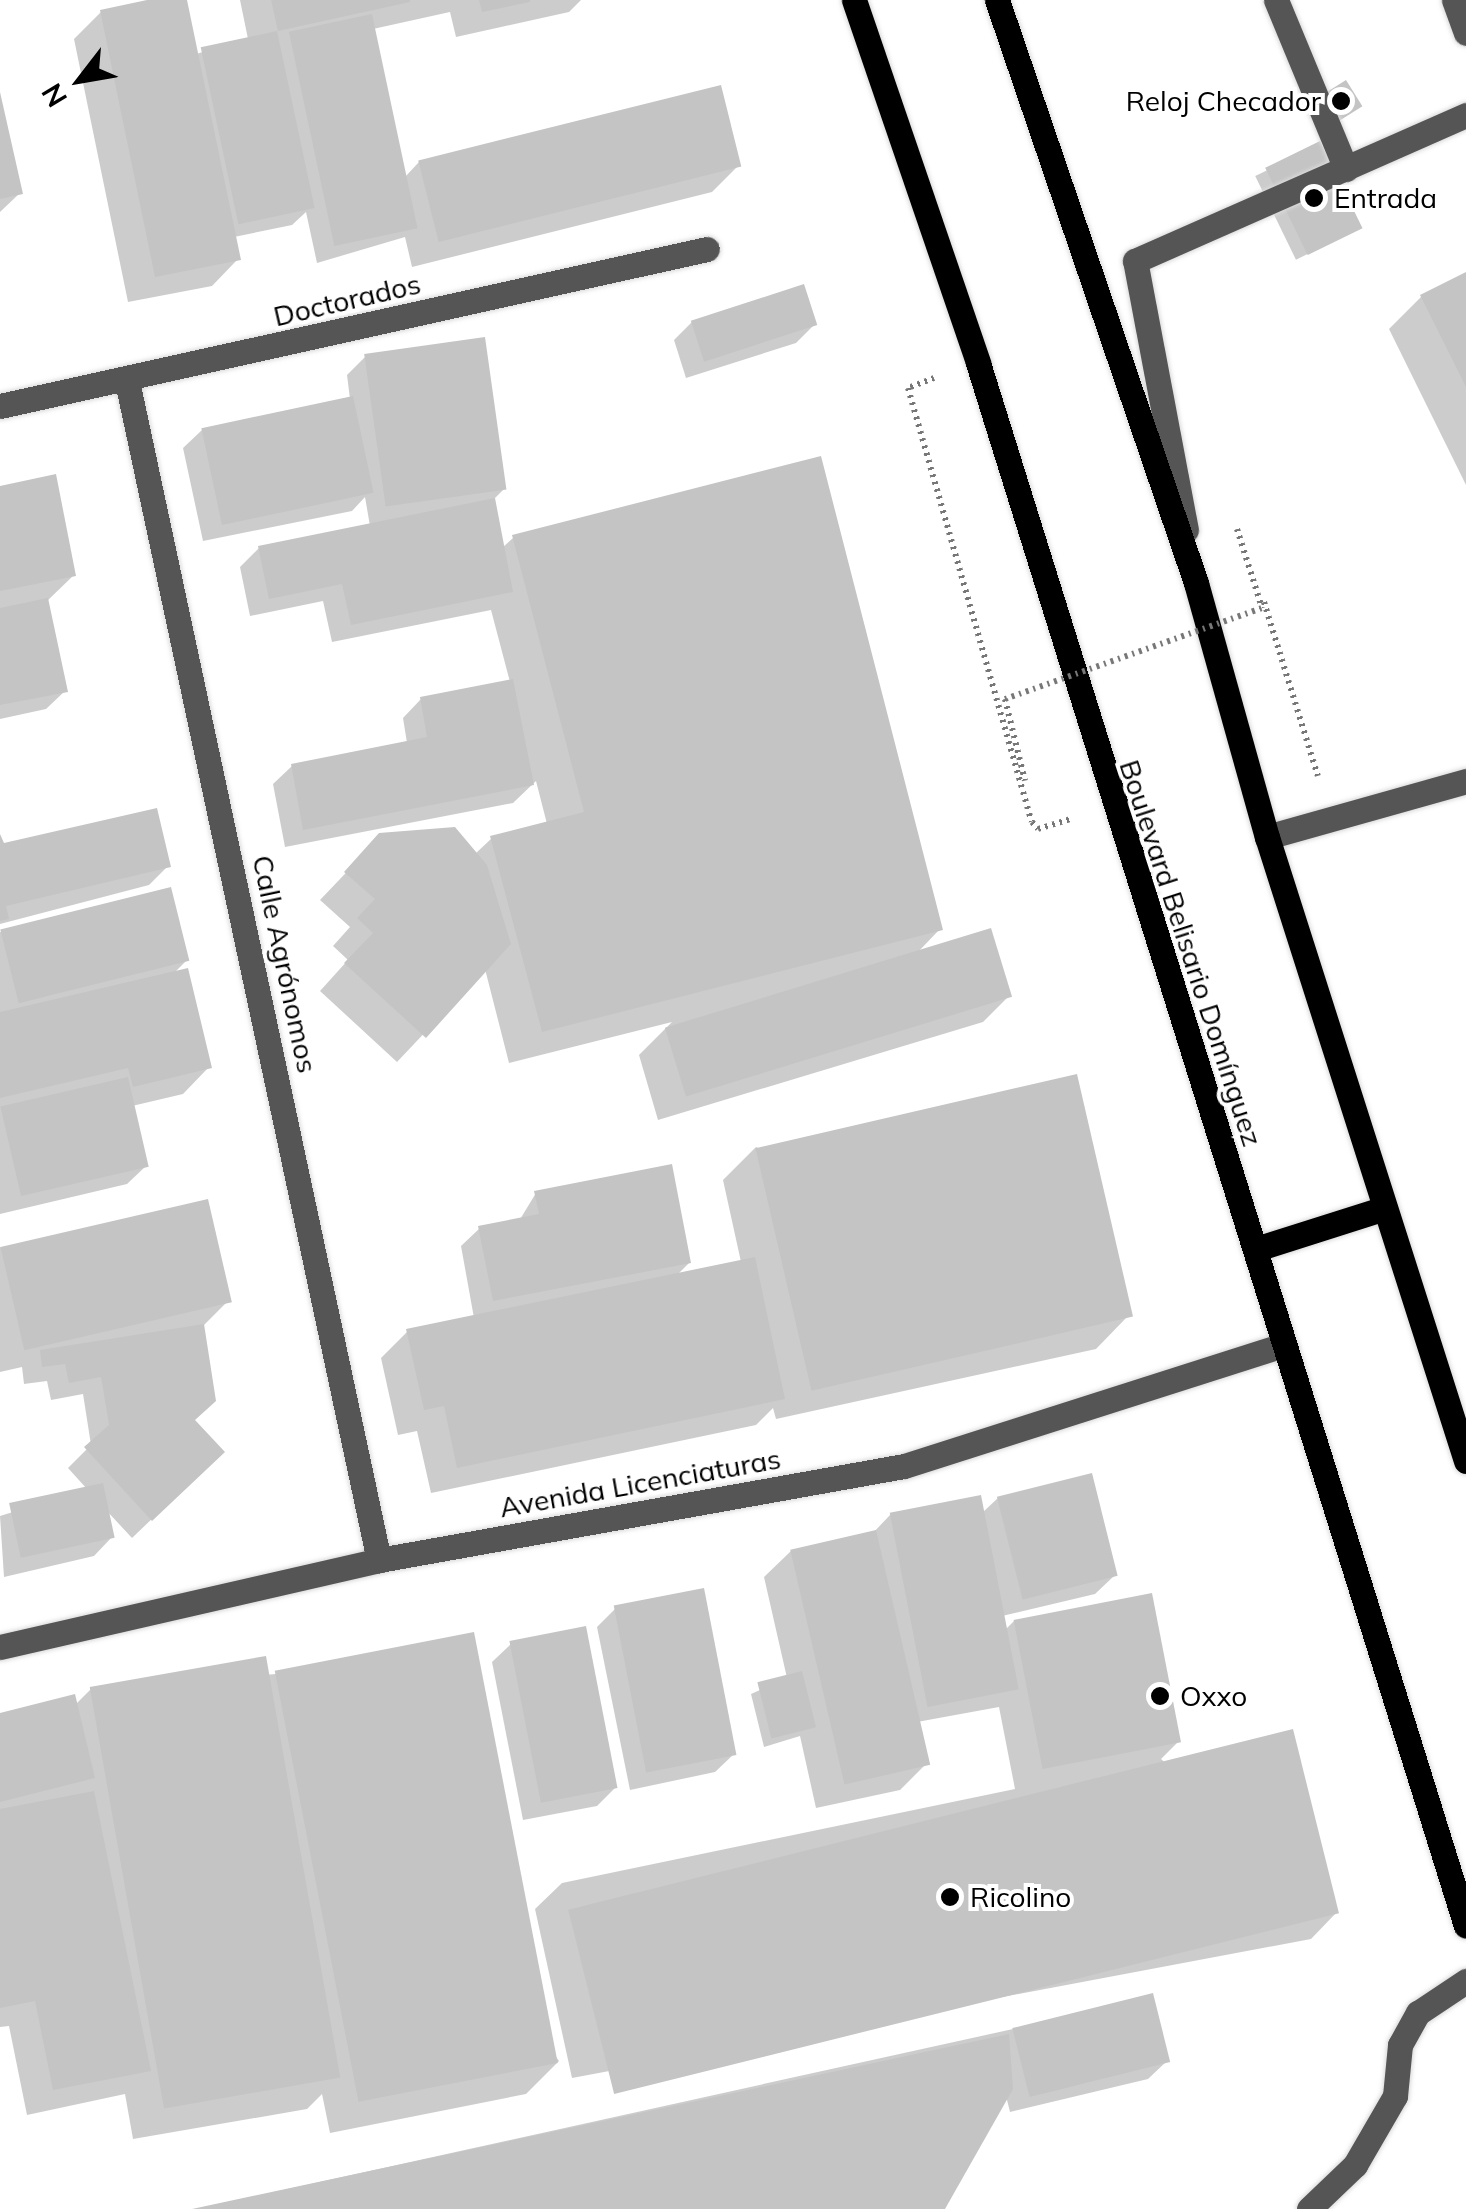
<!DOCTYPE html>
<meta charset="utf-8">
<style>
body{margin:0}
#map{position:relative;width:1466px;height:2209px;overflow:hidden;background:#fff;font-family:Mulish,sans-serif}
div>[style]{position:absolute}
.shadow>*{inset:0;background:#0003;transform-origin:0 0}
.building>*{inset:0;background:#c4c4c4;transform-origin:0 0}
.path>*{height:6px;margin-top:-3px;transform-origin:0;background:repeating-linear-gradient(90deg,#777 0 2.5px,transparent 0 7.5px)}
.roads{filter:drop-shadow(0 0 2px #dbdbdb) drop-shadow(0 0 2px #dbdbdb)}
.minor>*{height:25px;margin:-12.5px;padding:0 12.5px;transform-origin:12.5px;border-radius:12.5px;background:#555}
.major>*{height:25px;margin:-12.5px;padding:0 12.5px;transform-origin:12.5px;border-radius:12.5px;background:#000}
.path-bridge>*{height:6px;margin-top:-3px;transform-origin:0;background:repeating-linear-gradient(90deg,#777 0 2.5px,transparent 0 7.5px)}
.dots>*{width:28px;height:28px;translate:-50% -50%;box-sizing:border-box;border:5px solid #fff;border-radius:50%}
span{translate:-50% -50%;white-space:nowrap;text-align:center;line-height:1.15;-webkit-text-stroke:8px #fff;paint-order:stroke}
.poi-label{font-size:28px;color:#000}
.right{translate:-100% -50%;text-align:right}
.left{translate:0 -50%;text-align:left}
.street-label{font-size:28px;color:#000}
.north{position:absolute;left:30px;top:30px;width:100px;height:100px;-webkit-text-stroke:8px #fff;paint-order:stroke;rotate:239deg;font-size:28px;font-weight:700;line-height:40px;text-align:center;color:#000}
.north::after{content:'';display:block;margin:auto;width:35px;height:45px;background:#000;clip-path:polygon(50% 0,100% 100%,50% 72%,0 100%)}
</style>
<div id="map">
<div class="shadow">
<i style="clip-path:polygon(159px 0,185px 0,196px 54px,248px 39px,240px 0,581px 0,569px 12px,456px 37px,450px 12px,373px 29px,405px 177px,419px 162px,738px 166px,712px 192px,412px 267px,405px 237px,317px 263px,306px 212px,292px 225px,234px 237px,238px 259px,212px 286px,128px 302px,74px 39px,101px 12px)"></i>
<i style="clip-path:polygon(0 96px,20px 193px,0 212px)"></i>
<i style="left:1319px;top:145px;width:93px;height:71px;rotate:64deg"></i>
<i style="clip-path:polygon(1466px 275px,1466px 485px,1389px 329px,1421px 297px)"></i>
<i style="clip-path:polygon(692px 322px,814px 325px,796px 343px,686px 378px,674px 340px)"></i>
<i style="clip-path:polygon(365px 357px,505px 488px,493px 500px,502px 548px,513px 538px,940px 929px,917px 953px,1009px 996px,983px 1022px,658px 1120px,639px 1055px,672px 1022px,509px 1063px,485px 969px,397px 1062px,320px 991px,348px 960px,333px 946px,350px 927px,320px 900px,360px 858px,475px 854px,492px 838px,547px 824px,536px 781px,513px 803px,285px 847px,273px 784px,292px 766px,407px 743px,403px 718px,421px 699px,510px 682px,491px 610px,332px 642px,323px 601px,250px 616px,240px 567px,259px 548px,370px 526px,365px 497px,352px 511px,203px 541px,183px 448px,202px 430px,350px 399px,347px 375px)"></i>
<i style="clip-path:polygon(0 488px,74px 575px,46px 602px,65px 691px,46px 709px,0 719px)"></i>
<i style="clip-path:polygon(0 839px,2px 846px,168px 866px,149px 885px,0 924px)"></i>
<i style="clip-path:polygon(0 932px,187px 960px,173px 974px,209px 1067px,183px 1094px,132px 1106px,146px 1166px,127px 1184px,0 1214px)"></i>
<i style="clip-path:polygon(756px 1147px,1128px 1316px,1096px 1349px,776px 1419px,773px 1408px,756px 1425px,431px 1493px,417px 1431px,398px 1435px,381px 1358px,408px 1331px,474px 1318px,461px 1246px,480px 1228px,519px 1221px,536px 1193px,689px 1263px,676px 1276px,741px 1262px,723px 1180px)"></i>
<i style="clip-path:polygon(0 1247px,228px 1301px,202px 1327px,193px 1421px,203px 1470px,132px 1538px,106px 1510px,112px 1537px,94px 1556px,4px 1577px,0 1516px,87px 1489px,68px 1468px,91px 1445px,83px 1394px,51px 1400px,47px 1381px,24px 1384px,22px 1367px,0 1372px)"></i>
<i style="clip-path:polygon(999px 1497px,1114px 1576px,1095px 1594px,1002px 1616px,1005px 1630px,1014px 1621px,1178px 1742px,1161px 1759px,1337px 1912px,1311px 1939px,572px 2078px,535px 1909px,562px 1883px,1015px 1789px,999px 1707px,917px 1722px,926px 1764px,900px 1790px,816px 1808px,800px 1736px,764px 1747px,751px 1694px,787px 1678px,764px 1577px,791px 1551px,872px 1534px,891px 1514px,982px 1513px)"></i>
<i style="clip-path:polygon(616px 1608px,734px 1754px,715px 1772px,630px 1790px,597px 1627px)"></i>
<i style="clip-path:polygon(511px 1644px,616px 1787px,597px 1806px,523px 1820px,492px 1662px)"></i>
<i style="clip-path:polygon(276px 1674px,559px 2061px,526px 2094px,330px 2133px,322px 2094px,307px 2109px,133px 2139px,125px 2094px,27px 2115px,9px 2026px,0 2027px,0 1715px,75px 1705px,91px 1689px)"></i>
<i style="clip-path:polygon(1013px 2029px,1167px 2061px,1148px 2079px,1010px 2112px,1006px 2096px,942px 2209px,197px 2209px)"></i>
</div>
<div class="building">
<i style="clip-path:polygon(147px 0,187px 0,241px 260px,155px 277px,100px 10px)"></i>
<i style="clip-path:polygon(271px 0,410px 0,410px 2px,278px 31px)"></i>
<i style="clip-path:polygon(479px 0,530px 0,530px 2px,482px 12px)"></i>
<i style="left:372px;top:14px;width:219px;height:85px;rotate:78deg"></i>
<i style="left:277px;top:31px;width:181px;height:78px;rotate:78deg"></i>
<i style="left:1346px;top:80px;width:31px;height:31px;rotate:58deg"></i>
<i style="left:721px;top:85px;width:84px;height:312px;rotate:76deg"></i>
<i style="clip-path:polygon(0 92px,23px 194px,0 199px)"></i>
<i style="left:1320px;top:141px;width:97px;height:61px;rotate:64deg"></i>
<i style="clip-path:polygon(1466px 272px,1466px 387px,1420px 295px)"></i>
<i style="left:804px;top:284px;width:43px;height:119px;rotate:72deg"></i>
<i style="left:485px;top:337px;width:154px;height:122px;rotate:82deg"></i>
<i style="left:353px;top:396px;width:99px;height:155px;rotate:78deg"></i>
<i style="clip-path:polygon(821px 456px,943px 930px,542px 1032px,490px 836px,584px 812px,512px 535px)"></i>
<i style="clip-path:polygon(56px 474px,76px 576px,0 591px,0 486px)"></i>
<i style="clip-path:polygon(495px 498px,513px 592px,351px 625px,342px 584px,269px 599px,258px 546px)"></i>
<i style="clip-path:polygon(48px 598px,68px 692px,0 705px,0 608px)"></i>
<i style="clip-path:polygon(513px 679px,534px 785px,303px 830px,291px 764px,427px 737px,420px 697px)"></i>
<i style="clip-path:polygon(157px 808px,171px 867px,6px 906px,9px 919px,0 921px,0 834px,4px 843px)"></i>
<i style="clip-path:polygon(455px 827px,487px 865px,511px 944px,426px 1038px,344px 963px,373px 933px,357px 918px,375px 899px,344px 872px,379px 833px)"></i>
<i style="left:171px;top:887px;width:76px;height:176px;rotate:76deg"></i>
<i style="left:991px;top:928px;width:72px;height:341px;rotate:73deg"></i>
<i style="clip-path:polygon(188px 968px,212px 1068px,133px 1087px,128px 1068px,0 1098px,0 1012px)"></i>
<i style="left:1077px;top:1074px;width:249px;height:330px;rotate:77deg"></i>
<i style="left:128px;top:1077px;width:92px;height:131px;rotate:77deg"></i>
<i style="clip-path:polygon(672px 1164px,691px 1263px,493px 1301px,478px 1226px,539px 1214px,534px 1191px)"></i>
<i style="left:208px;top:1199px;width:106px;height:213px;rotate:77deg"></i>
<i style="clip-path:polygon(755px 1257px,785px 1399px,457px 1468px,444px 1406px,424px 1410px,406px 1329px)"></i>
<i style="clip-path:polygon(204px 1324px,216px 1401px,195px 1420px,225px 1452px,152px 1521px,84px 1447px,109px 1425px,101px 1377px,69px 1383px,65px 1364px,42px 1367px,40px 1350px)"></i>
<i style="left:1092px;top:1473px;width:106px;height:98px;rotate:76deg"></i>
<i style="left:103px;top:1483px;width:56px;height:96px;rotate:78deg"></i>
<i style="left:981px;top:1495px;width:198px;height:93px;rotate:79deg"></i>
<i style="left:876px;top:1530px;width:241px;height:88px;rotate:77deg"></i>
<i style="left:704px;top:1588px;width:170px;height:92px;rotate:79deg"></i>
<i style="left:1152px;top:1593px;width:152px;height:141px;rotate:79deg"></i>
<i style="left:586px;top:1626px;width:165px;height:78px;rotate:79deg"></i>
<i style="left:474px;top:1632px;width:439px;height:203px;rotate:79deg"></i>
<i style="left:266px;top:1656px;width:428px;height:179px;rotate:80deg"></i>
<i style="left:802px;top:1671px;width:58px;height:46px;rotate:76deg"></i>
<i style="clip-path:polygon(75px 1694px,95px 1778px,0 1802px,0 1713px)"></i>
<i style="left:1293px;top:1729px;width:190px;height:747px;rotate:76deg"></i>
<i style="clip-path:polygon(94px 1791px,151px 2071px,53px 2090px,35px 2001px,0 2008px,0 1809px)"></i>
<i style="left:1153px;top:1993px;width:71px;height:145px;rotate:76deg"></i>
<i style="clip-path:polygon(1009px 2034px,1013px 2089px,945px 2209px,192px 2209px)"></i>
</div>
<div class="path">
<i style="left:934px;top:378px;width:28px;rotate:159deg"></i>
<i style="left:908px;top:388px;width:451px;rotate:74.1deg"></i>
<i style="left:1032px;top:822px;width:9px;rotate:49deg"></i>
<i style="left:1038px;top:829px;width:37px;rotate:-17deg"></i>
<i style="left:1237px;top:529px;width:83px;rotate:72.4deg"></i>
<i style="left:1264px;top:602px;width:182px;rotate:72.8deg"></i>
<i style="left:1005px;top:699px;width:84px;rotate:76.3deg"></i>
</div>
<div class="roads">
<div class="minor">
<i style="left:1276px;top:0;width:183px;rotate:67.5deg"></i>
<i style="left:1454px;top:0;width:35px;rotate:70deg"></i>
<i style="left:127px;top:381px;width:1206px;rotate:77.94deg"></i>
<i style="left:0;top:406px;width:724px;rotate:-12.52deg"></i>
<i style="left:1186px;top:530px;width:274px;rotate:-100.7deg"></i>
<i style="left:1135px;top:261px;width:362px;rotate:-23.8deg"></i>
<i style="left:1267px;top:837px;width:207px;rotate:-15.7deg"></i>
<i style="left:0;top:1647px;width:389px;rotate:-12.9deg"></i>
<i style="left:379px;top:1560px;width:533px;rotate:-10.15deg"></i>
<i style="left:904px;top:1466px;width:396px;rotate:-17.7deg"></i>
<i style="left:1309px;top:2209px;width:64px;rotate:-43.7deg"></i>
<i style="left:1355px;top:2165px;width:80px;rotate:-59.9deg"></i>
<i style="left:1395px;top:2096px;width:51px;rotate:-84.4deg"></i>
<i style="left:1400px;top:2045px;width:37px;rotate:-61deg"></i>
<i style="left:1418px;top:2013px;width:58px;rotate:-33.7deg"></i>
</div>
<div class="major">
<i style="left:854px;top:0;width:384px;rotate:71.1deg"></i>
<i style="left:978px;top:363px;width:1637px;rotate:72.66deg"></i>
<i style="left:997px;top:0;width:616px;rotate:71.15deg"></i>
<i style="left:1196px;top:583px;width:264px;rotate:74.4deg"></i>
<i style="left:1267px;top:837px;width:655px;rotate:72.31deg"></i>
<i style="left:1256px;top:1249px;width:135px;rotate:-17.6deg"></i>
</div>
</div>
<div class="path-bridge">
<i style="left:1005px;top:699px;width:273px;rotate:-19.5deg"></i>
</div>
<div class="dots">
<i style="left:1341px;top:101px;background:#000"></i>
<i style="left:1314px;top:198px;background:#000"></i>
<i style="left:1160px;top:1696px;background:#000"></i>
<i style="left:950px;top:1897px;background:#000"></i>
</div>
<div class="poi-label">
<span class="right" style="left:1321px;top:101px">Reloj Checador</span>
<span class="left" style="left:1334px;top:198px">Entrada</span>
<span class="left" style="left:1180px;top:1696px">Oxxo</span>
<span class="left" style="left:970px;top:1897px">Ricolino</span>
</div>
<div class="street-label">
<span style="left:347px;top:300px;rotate:-13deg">Doctorados</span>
<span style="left:1191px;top:953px;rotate:72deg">Boulevard Belisario Domínguez</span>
<span style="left:285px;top:964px;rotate:78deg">Calle Agrónomos</span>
<span style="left:640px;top:1483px;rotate:-10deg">Avenida Licenciaturas</span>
</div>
<div class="north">N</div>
</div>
